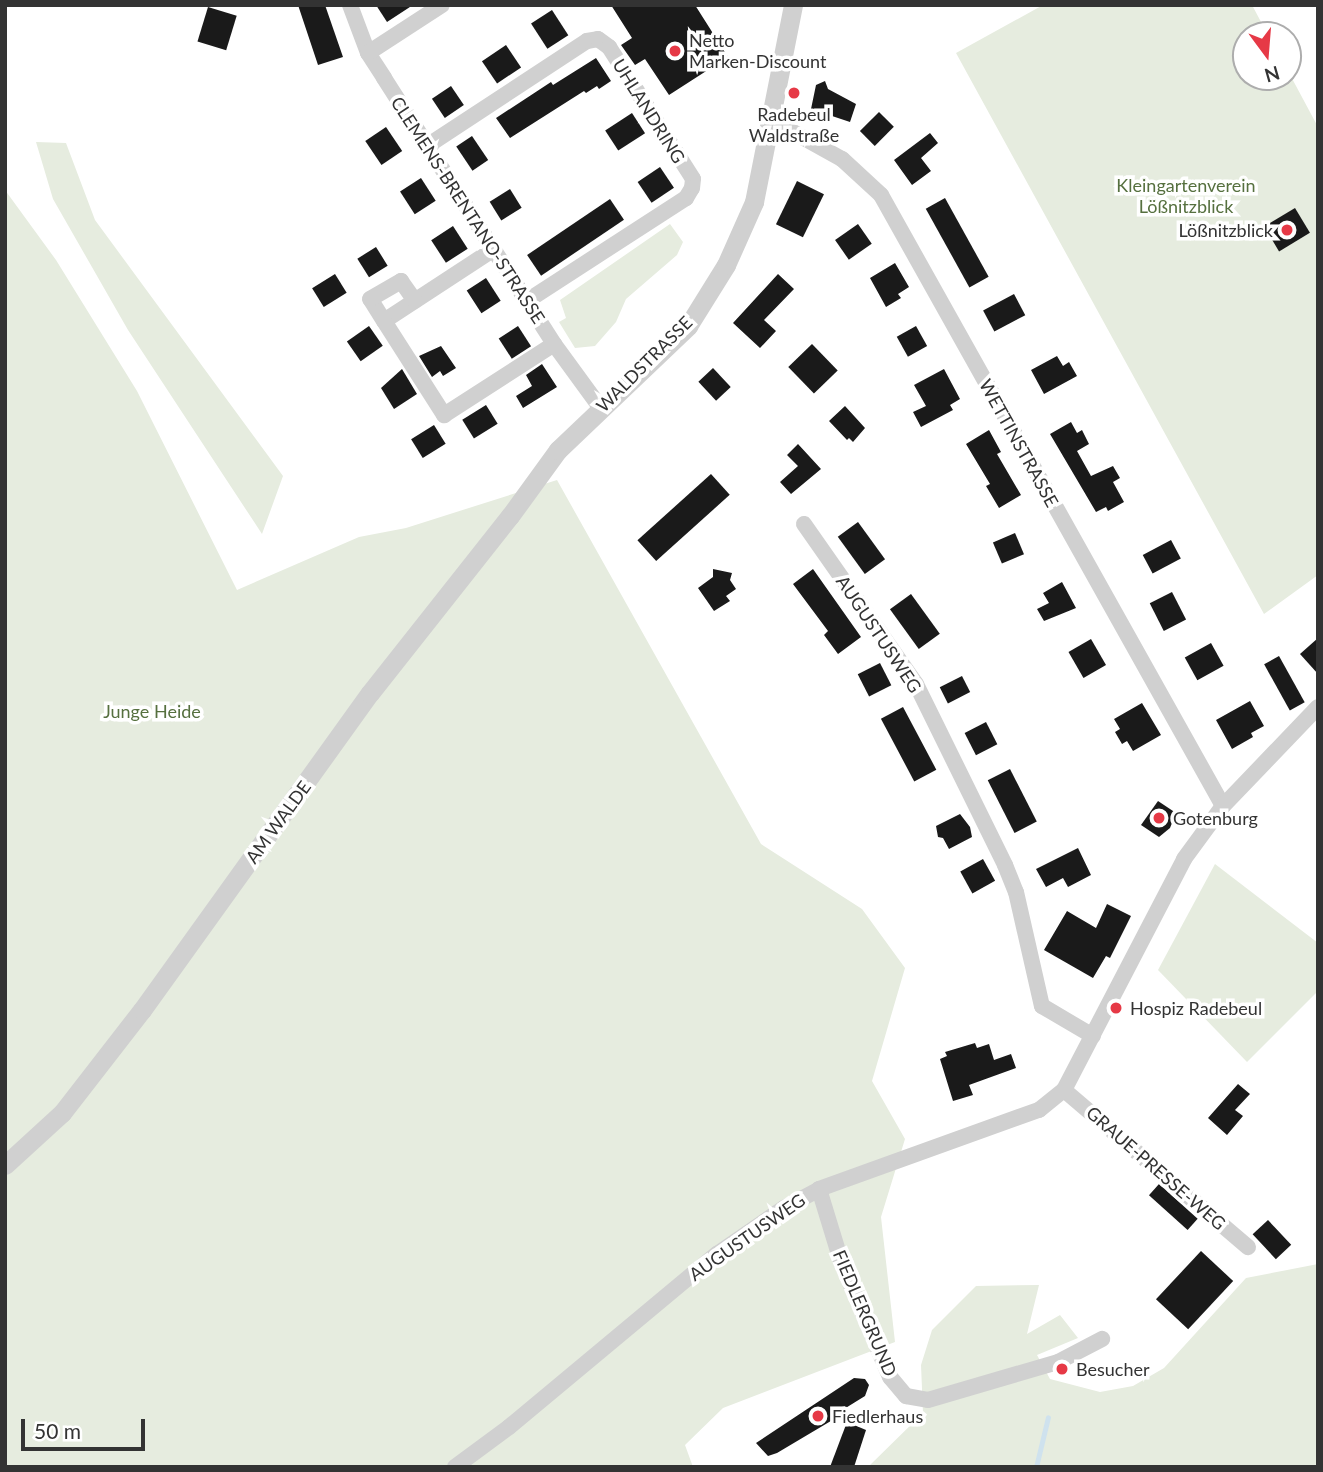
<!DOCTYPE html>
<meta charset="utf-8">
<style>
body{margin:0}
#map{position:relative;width:1323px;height:1472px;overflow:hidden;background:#fff;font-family:Lato,sans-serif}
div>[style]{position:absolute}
.green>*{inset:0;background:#e6ecdf}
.stream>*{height:5px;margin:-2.5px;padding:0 2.5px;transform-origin:2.5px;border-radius:2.5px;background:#cfe2ee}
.building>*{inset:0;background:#1a1a1a;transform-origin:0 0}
.minor>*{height:16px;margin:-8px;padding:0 8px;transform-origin:8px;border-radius:8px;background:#d0d0d0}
.tertiary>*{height:19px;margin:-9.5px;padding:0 9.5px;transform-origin:9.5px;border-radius:9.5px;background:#d0d0d0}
.dots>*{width:19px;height:19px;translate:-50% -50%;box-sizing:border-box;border:4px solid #fff;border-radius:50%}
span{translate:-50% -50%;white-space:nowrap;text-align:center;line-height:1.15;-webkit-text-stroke:7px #fff;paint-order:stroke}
.poi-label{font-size:18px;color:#333}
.left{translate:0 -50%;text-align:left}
.right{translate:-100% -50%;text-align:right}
.street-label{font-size:18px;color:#333}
.park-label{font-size:18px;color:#56703f}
.frame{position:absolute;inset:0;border:7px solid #333;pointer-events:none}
.north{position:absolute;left:1232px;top:21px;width:70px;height:70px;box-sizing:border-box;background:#fff;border:2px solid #adadad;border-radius:50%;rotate:164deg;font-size:19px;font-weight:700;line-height:28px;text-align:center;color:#333}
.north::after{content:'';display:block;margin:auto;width:24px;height:32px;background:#e63946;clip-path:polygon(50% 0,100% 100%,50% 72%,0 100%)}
.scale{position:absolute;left:21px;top:1419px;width:124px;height:32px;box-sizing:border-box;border:4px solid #333;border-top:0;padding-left:9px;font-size:21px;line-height:24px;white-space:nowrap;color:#333;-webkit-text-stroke:5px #fff;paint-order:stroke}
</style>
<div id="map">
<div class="green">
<i style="clip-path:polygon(1043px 5px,1252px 5px,1268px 35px,1246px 35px,1246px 77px,1288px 77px,1288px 71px,1318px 127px,1318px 575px,1264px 614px,956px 53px)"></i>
<i style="clip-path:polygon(36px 142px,66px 143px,95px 220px,283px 476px,262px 534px,128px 330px,53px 199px)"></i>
<i style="clip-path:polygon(5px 190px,56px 260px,137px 391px,237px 590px,359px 537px,406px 528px,557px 480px,761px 844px,862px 909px,905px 968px,872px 1081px,905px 1139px,881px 1217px,895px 1342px,723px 1408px,685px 1445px,693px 1467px,5px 1467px)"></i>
<i style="clip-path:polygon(670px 224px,683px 242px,677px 255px,626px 299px,616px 322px,595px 346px,575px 348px,559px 322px,566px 318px,560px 300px)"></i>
<i style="clip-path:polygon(1215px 864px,1318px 943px,1318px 991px,1247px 1062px,1158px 970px)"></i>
<i style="clip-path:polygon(1318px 1264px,1318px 1467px,868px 1467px,923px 1413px,921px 1365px,932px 1330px,976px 1286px,1039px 1285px,1027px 1334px,1060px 1315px,1078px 1338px,1037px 1355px,1050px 1379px,1100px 1392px,1133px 1386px,1164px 1368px,1246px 1278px)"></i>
</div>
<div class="stream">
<i style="left:1036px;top:1467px;width:51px;rotate:-76.5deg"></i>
</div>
<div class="building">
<i style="clip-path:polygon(298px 5px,325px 5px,343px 57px,318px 65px)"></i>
<i style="clip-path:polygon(376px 5px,413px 5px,387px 22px)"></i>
<i style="clip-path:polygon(611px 5px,695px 5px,728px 57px,669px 95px,645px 59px,635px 65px,621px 45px,632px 38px)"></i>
<i style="left:208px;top:7px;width:30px;height:36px;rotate:17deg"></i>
<i style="left:552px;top:10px;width:30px;height:25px;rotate:57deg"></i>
<i style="left:506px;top:45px;width:27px;height:29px;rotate:56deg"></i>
<i style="clip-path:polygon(596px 58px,611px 81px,599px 89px,597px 86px,586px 93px,584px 91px,510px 138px,496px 118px,551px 82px,553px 85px)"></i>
<i style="clip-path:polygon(825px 81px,828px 89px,856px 104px,850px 122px,811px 109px,816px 85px)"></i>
<i style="left:451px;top:86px;width:23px;height:23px;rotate:56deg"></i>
<i style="left:879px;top:112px;width:21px;height:27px;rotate:45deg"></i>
<i style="left:632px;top:113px;width:24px;height:32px;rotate:57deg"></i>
<i style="left:386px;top:127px;width:29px;height:25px;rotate:56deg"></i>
<i style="clip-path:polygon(930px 133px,938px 143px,921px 158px,931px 171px,912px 185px,894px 160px)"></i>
<i style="left:472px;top:136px;width:29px;height:19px;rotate:56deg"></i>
<i style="left:660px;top:167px;width:25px;height:27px;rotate:56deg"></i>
<i style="left:421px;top:178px;width:27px;height:25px;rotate:57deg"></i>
<i style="left:797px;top:181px;width:30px;height:48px;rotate:26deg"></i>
<i style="left:510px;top:189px;width:22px;height:24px;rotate:58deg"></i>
<i style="left:945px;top:198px;width:90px;height:22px;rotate:61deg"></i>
<i style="left:610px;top:199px;width:25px;height:100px;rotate:56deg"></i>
<i style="left:1295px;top:208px;width:29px;height:36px;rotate:59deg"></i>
<i style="left:858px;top:224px;width:24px;height:28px;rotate:55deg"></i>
<i style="left:453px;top:226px;width:27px;height:26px;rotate:57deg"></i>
<i style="left:376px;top:247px;width:22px;height:22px;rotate:58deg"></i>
<i style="clip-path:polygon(895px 263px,909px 287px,898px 294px,901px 298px,886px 307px,870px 278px)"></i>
<i style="left:335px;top:274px;width:22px;height:27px;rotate:58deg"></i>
<i style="clip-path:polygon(778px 274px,794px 289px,764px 320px,776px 331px,760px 348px,733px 323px)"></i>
<i style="left:486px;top:278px;width:27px;height:23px;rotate:57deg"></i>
<i style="left:1014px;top:294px;width:24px;height:35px;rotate:62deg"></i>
<i style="left:369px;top:326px;width:24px;height:27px;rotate:55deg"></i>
<i style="left:518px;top:326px;width:24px;height:23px;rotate:57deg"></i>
<i style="left:916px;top:326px;width:23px;height:22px;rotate:61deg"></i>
<i style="left:812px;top:344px;width:37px;height:33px;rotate:46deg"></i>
<i style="clip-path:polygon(441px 346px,456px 368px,443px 376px,440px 371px,432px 377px,419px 356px)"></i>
<i style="clip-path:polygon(1057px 356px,1063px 366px,1069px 362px,1077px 376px,1044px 394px,1031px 370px)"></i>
<i style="clip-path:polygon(542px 364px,557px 387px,523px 408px,516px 396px,532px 386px,526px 375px)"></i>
<i style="left:713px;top:368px;width:26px;height:20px;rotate:47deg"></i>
<i style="clip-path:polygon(402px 369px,417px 394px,394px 409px,381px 388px)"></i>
<i style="clip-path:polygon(944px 369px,960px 399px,950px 405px,953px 410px,921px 427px,913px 412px,926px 406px,914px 385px)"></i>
<i style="left:486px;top:405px;width:22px;height:28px;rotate:58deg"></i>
<i style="clip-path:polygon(845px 406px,865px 428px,853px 442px,849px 438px,847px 440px,829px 421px)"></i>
<i style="clip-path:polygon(1071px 422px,1077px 433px,1082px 430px,1089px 444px,1077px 451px,1091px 476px,1113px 466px,1120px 478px,1113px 482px,1124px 502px,1108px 511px,1106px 507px,1096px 512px,1050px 434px)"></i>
<i style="left:434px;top:425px;width:22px;height:27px;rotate:58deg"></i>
<i style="clip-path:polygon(989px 430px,1001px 452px,997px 454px,1021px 495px,999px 508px,986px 486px,990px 484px,966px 444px)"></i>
<i style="clip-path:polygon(798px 444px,821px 469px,791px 494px,780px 482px,798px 466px,787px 455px)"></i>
<i style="left:711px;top:474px;width:28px;height:99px;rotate:48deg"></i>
<i style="left:858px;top:522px;width:46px;height:25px;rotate:54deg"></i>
<i style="left:1015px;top:533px;width:23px;height:24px;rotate:67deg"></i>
<i style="left:1171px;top:540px;width:21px;height:32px;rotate:62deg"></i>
<i style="clip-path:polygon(713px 569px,732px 573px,730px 580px,736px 589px,726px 596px,730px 601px,714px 611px,698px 588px,713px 577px)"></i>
<i style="clip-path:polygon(813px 569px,861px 637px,838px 654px,824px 635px,828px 631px,793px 584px)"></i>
<i style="clip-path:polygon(1062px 582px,1076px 608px,1044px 621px,1037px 609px,1049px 603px,1043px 593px)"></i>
<i style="left:1172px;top:592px;width:31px;height:25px;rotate:63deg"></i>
<i style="left:911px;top:594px;width:49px;height:26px;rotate:54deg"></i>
<i style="clip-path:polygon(1318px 638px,1318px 674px,1300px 654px)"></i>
<i style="left:1091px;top:639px;width:30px;height:26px;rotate:60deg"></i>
<i style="left:1211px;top:643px;width:26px;height:30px;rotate:61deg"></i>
<i style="left:1279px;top:656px;width:53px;height:17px;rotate:61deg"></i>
<i style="left:880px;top:663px;width:25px;height:25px;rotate:63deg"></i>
<i style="left:962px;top:676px;width:18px;height:25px;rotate:63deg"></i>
<i style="clip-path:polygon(1250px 701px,1264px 726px,1251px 733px,1253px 737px,1232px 749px,1216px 720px)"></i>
<i style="clip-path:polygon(1142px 703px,1161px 735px,1133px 751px,1127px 741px,1122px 744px,1115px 732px,1120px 729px,1114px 719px)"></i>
<i style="left:903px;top:707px;width:71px;height:25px;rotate:62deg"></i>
<i style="left:986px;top:722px;width:25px;height:24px;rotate:63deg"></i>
<i style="left:1010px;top:769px;width:59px;height:25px;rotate:63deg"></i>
<i style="clip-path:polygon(1158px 801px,1176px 813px,1170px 828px,1159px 837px,1141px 825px)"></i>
<i style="clip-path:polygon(960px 814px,970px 827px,972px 837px,949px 849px,943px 838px,938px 837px,936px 826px)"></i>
<i style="clip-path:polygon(1078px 848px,1091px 875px,1068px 887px,1063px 878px,1046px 887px,1036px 869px)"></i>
<i style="left:983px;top:859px;width:25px;height:26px;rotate:61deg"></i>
<i style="clip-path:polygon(1107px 904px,1131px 916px,1110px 958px,1106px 956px,1093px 978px,1044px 950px,1067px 911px,1096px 928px)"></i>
<i style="clip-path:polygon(975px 1043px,977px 1048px,989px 1044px,994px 1060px,1011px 1054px,1016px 1068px,969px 1085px,973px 1095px,953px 1101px,940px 1059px,947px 1056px,945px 1052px)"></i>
<i style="clip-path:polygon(1238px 1084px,1250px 1094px,1235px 1110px,1243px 1116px,1227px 1135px,1208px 1118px)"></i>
<i style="left:1159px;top:1184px;width:52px;height:15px;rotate:42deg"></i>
<i style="left:1268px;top:1220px;width:34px;height:21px;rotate:47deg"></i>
<i style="left:1201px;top:1251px;width:44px;height:66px;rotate:43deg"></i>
<i style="clip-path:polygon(854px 1378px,865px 1379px,869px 1385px,865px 1396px,844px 1409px,846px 1412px,777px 1453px,768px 1456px,756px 1443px)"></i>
<i style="clip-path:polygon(847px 1422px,866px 1430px,854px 1467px,830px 1467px)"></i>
</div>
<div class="minor">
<i style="left:350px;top:5px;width:51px;rotate:69.4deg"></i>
<i style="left:368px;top:53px;width:30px;rotate:57deg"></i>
<i style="left:384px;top:78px;width:316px;rotate:57.4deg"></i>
<i style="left:554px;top:344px;width:78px;rotate:53.9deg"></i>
<i style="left:368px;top:53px;width:88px;rotate:-33deg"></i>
<i style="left:770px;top:128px;width:25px;rotate:11deg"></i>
<i style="left:795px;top:133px;width:54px;rotate:29deg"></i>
<i style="left:842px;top:159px;width:53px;rotate:42.7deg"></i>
<i style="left:881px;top:195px;width:700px;rotate:60.76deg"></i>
<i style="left:427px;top:146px;width:191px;rotate:-33.3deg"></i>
<i style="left:587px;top:41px;width:11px;rotate:-10deg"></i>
<i style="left:598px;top:39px;width:14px;rotate:36deg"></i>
<i style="left:609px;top:47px;width:156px;rotate:57.5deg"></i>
<i style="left:693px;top:179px;width:9px;rotate:96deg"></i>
<i style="left:692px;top:188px;width:12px;rotate:121deg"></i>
<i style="left:686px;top:198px;width:189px;rotate:147.1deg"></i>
<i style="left:494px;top:249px;width:131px;rotate:146.8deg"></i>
<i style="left:384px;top:321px;width:112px;rotate:57.4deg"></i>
<i style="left:444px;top:415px;width:131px;rotate:-32.8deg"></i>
<i style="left:384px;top:321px;width:26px;rotate:-122deg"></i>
<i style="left:370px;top:299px;width:36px;rotate:-30deg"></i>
<i style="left:401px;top:281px;width:24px;rotate:55deg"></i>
<i style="left:804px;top:524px;width:195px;rotate:55deg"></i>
<i style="left:916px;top:684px;width:202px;rotate:63.8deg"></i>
<i style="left:1005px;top:865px;width:29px;rotate:68deg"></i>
<i style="left:1016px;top:892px;width:117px;rotate:77.2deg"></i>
<i style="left:1042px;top:1006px;width:59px;rotate:30.5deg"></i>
<i style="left:1064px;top:1090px;width:242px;rotate:40.5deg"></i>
<i style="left:819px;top:1189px;width:78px;rotate:73deg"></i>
<i style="left:842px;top:1264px;width:123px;rotate:67deg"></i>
<i style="left:890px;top:1377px;width:25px;rotate:50deg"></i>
<i style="left:906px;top:1396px;width:22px;rotate:10deg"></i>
<i style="left:928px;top:1400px;width:135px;rotate:-16.3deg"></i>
<i style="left:1058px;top:1362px;width:50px;rotate:-27.6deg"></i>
<i style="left:455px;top:1467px;width:67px;rotate:-36.5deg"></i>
<i style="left:509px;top:1427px;width:271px;rotate:-39.8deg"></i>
<i style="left:717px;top:1254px;width:81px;rotate:-34.5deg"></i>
<i style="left:784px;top:1208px;width:40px;rotate:-28deg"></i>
<i style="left:819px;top:1189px;width:234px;rotate:-19.8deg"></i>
<i style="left:1039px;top:1110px;width:32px;rotate:-39deg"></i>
<i style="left:1064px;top:1090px;width:260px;rotate:-62.5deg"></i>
<i style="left:1184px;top:859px;width:66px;rotate:-53.7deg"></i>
<i style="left:1223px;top:806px;width:137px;rotate:-46.2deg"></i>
</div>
<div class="tertiary">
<i style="left:5px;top:1165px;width:77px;rotate:-42.4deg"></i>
<i style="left:62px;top:1113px;width:130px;rotate:-52.2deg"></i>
<i style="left:142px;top:1010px;width:390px;rotate:-54.3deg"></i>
<i style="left:370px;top:693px;width:226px;rotate:-51.7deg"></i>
<i style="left:510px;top:516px;width:82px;rotate:-54deg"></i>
<i style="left:558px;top:450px;width:180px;rotate:-43.6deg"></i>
<i style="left:688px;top:326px;width:72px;rotate:-58.1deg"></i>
<i style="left:726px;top:265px;width:69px;rotate:-66deg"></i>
<i style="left:754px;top:202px;width:201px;rotate:-78.8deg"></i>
</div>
<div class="dots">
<i style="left:675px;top:51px;background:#e63946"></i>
<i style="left:794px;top:93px;background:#e63946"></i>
<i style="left:1287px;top:230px;background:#e63946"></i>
<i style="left:1159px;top:818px;background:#e63946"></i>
<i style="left:1116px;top:1008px;background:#e63946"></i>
<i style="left:1062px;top:1369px;background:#e63946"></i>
<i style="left:818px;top:1416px;background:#e63946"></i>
</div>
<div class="poi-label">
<span class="left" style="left:689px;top:51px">Netto<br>Marken-Discount</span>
<span style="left:794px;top:125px">Radebeul<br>Waldstraße</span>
<span class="right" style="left:1273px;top:230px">Lößnitzblick</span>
<span class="left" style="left:1173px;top:818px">Gotenburg</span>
<span class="left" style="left:1130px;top:1008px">Hospiz Radebeul</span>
<span class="left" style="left:1076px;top:1369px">Besucher</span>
<span class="left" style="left:832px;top:1416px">Fiedlerhaus</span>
</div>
<div class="street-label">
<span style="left:649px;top:111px;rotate:58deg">UHLANDRING</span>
<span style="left:468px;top:210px;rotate:57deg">CLEMENS-BRENTANO-STRASSE</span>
<span style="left:644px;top:364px;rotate:-45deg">WALDSTRASSE</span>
<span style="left:1019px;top:443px;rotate:61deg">WETTINSTRASSE</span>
<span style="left:879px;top:634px;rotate:56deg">AUGUSTUSWEG</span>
<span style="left:278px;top:822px;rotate:-54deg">AM WALDE</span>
<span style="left:1156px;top:1168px;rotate:41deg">GRAUE-PRESSE-WEG</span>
<span style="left:747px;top:1237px;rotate:-35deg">AUGUSTUSWEG</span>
<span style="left:865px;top:1313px;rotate:67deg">FIEDLERGRUND</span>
</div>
<div class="park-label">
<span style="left:1186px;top:196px">Kleingartenverein<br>Lößnitzblick</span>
<span style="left:152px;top:711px">Junge Heide</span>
</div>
<div class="frame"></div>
<div class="north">N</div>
<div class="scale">50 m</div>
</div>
